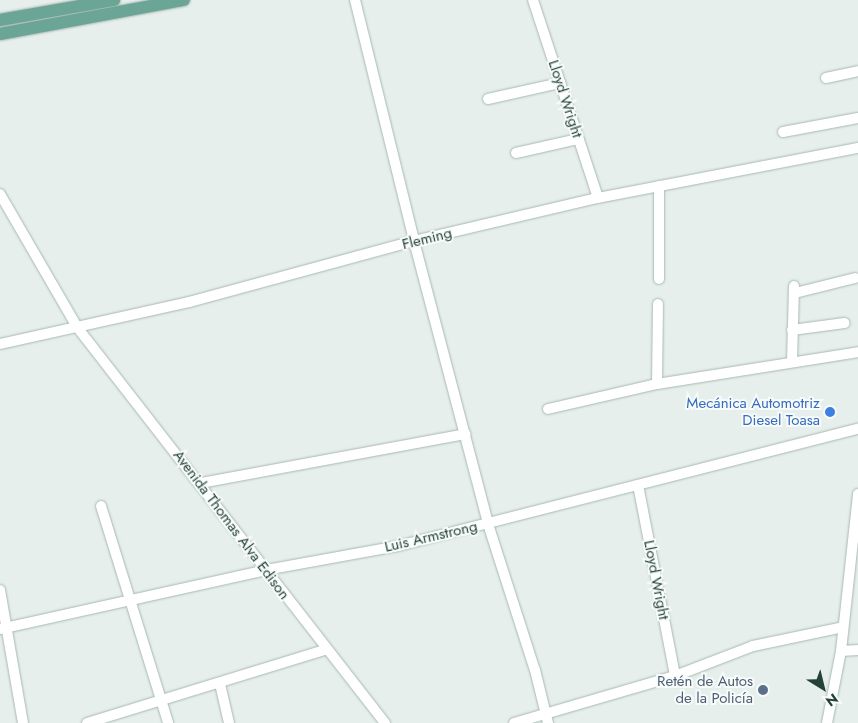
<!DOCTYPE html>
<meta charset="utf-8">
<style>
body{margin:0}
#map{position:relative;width:858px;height:723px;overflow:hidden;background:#e6efeb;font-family:Jost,sans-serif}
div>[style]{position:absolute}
.roads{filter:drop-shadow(0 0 1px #a8b8b2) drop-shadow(0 0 1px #a8b8b2)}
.minor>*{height:10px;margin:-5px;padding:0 5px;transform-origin:5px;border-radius:5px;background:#fff}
.major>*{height:12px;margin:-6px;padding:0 6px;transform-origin:6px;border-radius:6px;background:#6aa596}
.dots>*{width:14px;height:14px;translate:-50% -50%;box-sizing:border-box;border:2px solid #f7fbf9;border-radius:50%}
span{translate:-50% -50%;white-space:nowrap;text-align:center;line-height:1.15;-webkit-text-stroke:4px #f7fbf9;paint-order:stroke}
.street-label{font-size:15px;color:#24423a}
.shop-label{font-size:15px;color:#366cbe}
.right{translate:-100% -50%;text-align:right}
.service-label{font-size:15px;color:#4e5e75}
.north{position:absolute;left:798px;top:663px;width:50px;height:50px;-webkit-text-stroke:4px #f7fbf9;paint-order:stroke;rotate:144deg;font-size:14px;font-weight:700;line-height:20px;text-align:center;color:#24423a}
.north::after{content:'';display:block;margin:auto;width:18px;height:22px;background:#24423a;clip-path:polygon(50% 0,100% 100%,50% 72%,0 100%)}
</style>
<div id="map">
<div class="roads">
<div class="minor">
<i style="left:355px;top:0;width:248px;rotate:76.2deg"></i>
<i style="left:414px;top:241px;width:293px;rotate:75.3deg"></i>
<i style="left:488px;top:524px;width:153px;rotate:72.2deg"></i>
<i style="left:535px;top:670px;width:55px;rotate:76.2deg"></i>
<i style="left:533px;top:0;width:208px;rotate:71.8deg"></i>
<i style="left:826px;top:78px;width:33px;rotate:-12deg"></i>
<i style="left:488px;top:99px;width:74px;rotate:-12.5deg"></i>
<i style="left:783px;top:132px;width:76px;rotate:-10.6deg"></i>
<i style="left:516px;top:153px;width:64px;rotate:-12.7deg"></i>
<i style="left:659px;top:186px;width:93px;rotate:90deg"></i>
<i style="left:0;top:194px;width:154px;rotate:59.9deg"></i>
<i style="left:77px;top:327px;width:502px;rotate:52.13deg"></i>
<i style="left:795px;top:293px;width:62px;rotate:-14deg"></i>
<i style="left:792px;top:330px;width:53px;rotate:-7.5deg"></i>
<i style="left:0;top:344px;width:194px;rotate:-12.5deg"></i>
<i style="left:189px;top:302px;width:233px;rotate:-15.2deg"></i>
<i style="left:414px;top:241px;width:189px;rotate:-13.2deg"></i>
<i style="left:598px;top:198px;width:265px;rotate:-10.9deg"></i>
<i style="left:792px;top:362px;width:76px;rotate:-88.5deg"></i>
<i style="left:657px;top:384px;width:80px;rotate:-89.3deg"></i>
<i style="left:548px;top:409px;width:112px;rotate:-12.9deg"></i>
<i style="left:657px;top:384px;width:204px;rotate:-9deg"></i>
<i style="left:201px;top:483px;width:269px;rotate:-10.5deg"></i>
<i style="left:638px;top:485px;width:195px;rotate:79deg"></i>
<i style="left:101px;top:506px;width:227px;rotate:72.8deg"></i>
<i style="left:0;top:590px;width:135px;rotate:80.2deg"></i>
<i style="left:0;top:629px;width:272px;rotate:-12.5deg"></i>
<i style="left:266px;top:570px;width:134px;rotate:-10.3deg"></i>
<i style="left:398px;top:546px;width:475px;rotate:-14.3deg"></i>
<i style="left:841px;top:651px;width:17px;rotate:-3deg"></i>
<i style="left:220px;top:684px;width:40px;rotate:77deg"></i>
<i style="left:87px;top:723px;width:251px;rotate:-17.1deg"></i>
<i style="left:514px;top:723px;width:168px;rotate:-16.3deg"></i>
<i style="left:675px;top:676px;width:84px;rotate:-21deg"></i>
<i style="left:753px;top:646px;width:92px;rotate:-11.9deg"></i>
<i style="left:827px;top:723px;width:73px;rotate:-79deg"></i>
<i style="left:841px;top:651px;width:158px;rotate:-83.8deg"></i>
</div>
<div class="major">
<i style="left:0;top:20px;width:116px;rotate:-10deg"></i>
<i style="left:0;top:34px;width:187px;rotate:-10.5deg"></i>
</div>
</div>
<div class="dots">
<i style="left:830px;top:412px;background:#3f7fe0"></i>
<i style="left:763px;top:690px;background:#5c6f8a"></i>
</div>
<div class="street-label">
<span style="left:565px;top:99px;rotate:72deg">Lloyd Wright</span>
<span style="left:427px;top:239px;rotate:-14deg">Fleming</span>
<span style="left:231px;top:525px;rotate:53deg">Avenida Thomas Alva Edison</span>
<span style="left:431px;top:537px;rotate:-13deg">Luis Armstrong</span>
<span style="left:656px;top:580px;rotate:79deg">Lloyd Wright</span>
</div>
<div class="shop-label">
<span class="right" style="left:820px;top:412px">Mecánica Automotriz<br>Diesel Toasa</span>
</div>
<div class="service-label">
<span class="right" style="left:753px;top:690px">Retén de Autos<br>de la Policía</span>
</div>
<div class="north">N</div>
</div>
